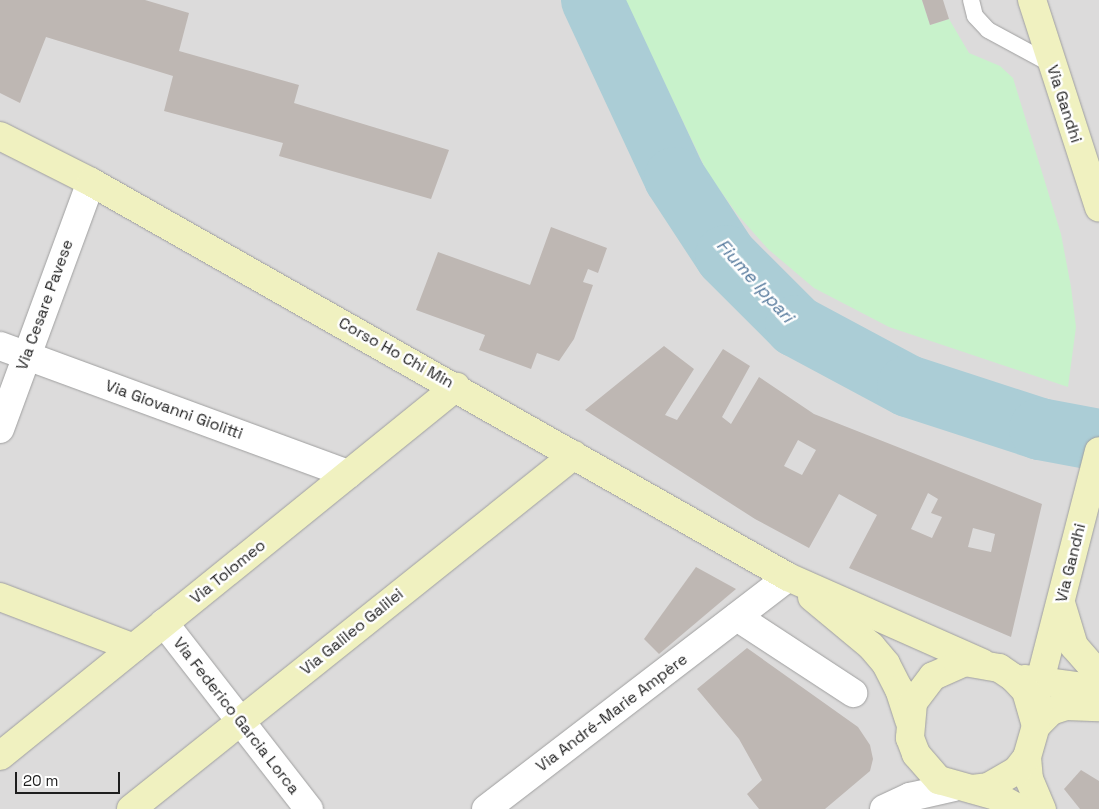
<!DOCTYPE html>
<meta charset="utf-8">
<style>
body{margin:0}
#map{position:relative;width:1099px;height:809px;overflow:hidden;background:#eeebe5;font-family:"Space Grotesk",sans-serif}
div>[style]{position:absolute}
.residential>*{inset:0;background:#dcdbdb;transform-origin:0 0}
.park>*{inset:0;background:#c8f2cb}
.river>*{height:62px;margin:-31px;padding:0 31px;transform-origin:31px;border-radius:31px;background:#abcdd6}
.building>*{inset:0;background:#beb7b3}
.roads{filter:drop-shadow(0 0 1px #9f9f9f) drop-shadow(0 0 1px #9f9f9f)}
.lane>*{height:16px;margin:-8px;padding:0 8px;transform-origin:8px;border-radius:8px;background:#fff}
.street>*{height:28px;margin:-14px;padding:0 14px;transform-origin:14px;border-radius:14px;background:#fff}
.secondary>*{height:28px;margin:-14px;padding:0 14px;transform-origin:14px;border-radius:14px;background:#f0f1c0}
span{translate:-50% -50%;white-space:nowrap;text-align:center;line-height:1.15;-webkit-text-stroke:5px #fff;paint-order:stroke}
.street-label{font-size:16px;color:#1e1e1e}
.water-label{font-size:18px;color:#54789b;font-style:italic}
.scale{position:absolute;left:15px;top:772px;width:105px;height:22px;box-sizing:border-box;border:2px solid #1e1e1e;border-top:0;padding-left:6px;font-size:15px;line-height:18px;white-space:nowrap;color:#1e1e1e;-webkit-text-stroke:4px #fff;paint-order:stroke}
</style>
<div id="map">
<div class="residential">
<i style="left:0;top:0;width:1099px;height:809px"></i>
</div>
<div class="park">
<i style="clip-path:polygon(625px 0,922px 0,930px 25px,949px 19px,969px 53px,1000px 66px,1013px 78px,1061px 234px,1071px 287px,1076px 327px,1068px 387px,889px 327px,814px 288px,768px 249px,737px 214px,707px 172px)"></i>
</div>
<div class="river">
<i style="left:592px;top:0;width:196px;rotate:65deg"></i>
<i style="left:675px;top:178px;width:93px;rotate:56.8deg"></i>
<i style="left:726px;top:256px;width:99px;rotate:45deg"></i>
<i style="left:796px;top:326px;width:127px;rotate:28.2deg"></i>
<i style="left:908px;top:386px;width:139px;rotate:18deg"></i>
<i style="left:1040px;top:429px;width:60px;rotate:10.6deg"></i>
</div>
<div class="building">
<i style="clip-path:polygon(0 0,145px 0,189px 13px,179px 51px,299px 85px,294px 103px,449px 150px,431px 199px,279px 156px,283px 143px,164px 111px,173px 76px,46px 37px,20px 103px,0 93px)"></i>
<i style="clip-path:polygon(922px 0,943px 0,949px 19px,930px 25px)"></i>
<i style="clip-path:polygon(551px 227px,607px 248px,598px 273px,588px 269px,583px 282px,593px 285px,574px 339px,559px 361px,537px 353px,531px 369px,479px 350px,485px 335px,416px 310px,438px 252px,530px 285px)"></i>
<i style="clip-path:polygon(evenodd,664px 346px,694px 369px,665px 415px,677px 420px,723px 349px,750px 366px,722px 417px,731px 424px,759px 377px,814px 414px,1042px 504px,1011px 637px,849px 568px,877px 515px,839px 494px,809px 548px,755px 519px,585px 410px,664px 346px,798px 440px,816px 450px,802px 475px,784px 466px,798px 440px,664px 346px,928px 493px,938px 499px,931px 513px,942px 517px,932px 538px,911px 529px,928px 493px,664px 346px,973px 528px,995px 534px,991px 552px,968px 547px,973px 528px)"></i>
<i style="clip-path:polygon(696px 567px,736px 589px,659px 654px,644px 639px)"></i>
<i style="clip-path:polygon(747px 648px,858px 727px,870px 745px,873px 759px,870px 771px,825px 809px,759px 809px,747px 794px,762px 780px,739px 739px,697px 689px)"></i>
<i style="clip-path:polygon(1081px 770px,1099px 781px,1099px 809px,1080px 809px,1064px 789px)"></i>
</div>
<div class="roads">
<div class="lane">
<i style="left:971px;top:0;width:16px;rotate:76deg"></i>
<i style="left:975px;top:16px;width:19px;rotate:47deg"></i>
<i style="left:988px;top:30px;width:72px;rotate:28.4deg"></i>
</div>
<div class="street">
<i style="left:0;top:346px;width:371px;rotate:20.2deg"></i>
<i style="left:0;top:429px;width:263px;rotate:-69.8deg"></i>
<i style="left:737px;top:617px;width:139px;rotate:33.2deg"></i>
<i style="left:164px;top:623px;width:236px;rotate:52.1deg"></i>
<i style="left:486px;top:809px;width:381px;rotate:-37.5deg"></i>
<i style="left:884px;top:809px;width:29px;rotate:-25deg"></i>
<i style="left:910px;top:797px;width:45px;rotate:-12.8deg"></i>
</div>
<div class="secondary">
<i style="left:1032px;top:0;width:218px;rotate:72.1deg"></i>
<i style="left:0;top:136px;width:102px;rotate:26.8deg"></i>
<i style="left:91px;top:182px;width:801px;rotate:29.54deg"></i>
<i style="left:788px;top:577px;width:212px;rotate:23.9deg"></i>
<i style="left:0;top:597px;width:143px;rotate:20.8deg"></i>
<i style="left:812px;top:597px;width:77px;rotate:39.7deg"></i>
<i style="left:871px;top:646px;width:23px;rotate:50deg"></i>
<i style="left:886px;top:664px;width:28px;rotate:63deg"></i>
<i style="left:899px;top:689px;width:33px;rotate:72deg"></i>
<i style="left:1061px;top:603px;width:45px;rotate:73.2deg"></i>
<i style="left:1074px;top:646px;width:38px;rotate:49deg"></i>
<i style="left:1024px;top:679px;width:76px;rotate:7.6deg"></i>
<i style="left:1033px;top:708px;width:265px;rotate:-75.6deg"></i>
<i style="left:1036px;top:726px;width:21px;rotate:-45deg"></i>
<i style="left:1051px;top:711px;width:16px;rotate:-18deg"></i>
<i style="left:1066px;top:706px;width:33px;rotate:2deg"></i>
<i style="left:0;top:756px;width:587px;rotate:-38.98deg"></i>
<i style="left:1027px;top:757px;width:22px;rotate:85deg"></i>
<i style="left:1029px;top:779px;width:33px;rotate:67deg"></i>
<i style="left:972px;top:789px;width:16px;rotate:-7deg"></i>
<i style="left:988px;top:787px;width:34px;rotate:-30deg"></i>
<i style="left:1017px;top:770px;width:16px;rotate:-52deg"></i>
<i style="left:1027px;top:757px;width:32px;rotate:-74deg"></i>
<i style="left:1036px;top:726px;width:36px;rotate:-106deg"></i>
<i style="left:1026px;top:691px;width:18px;rotate:-133deg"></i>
<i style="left:1014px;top:678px;width:18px;rotate:-146deg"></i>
<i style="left:999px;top:668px;width:35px;rotate:-170deg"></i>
<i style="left:965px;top:662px;width:35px;rotate:156deg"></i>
<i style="left:933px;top:676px;width:34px;rotate:127deg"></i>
<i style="left:913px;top:703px;width:35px;rotate:95deg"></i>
<i style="left:910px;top:738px;width:17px;rotate:69deg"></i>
<i style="left:916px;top:754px;width:35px;rotate:49deg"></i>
<i style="left:939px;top:780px;width:59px;rotate:15.7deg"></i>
<i style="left:996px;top:796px;width:26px;rotate:29deg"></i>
<i style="left:131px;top:809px;width:567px;rotate:-38.63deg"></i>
</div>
</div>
<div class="street-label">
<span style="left:1064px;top:104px;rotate:72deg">Via Gandhi</span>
<span style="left:45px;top:305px;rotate:-70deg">Via Cesare Pavese</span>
<span style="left:396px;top:353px;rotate:29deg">Corso Ho Chi Min</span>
<span style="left:174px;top:410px;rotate:20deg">Via Giovanni Giolitti</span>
<span style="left:1071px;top:563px;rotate:-76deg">Via Gandhi</span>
<span style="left:228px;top:572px;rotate:-39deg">Via Tolomeo</span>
<span style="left:352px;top:632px;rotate:-39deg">Via Galileo Galilei</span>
<span style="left:612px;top:713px;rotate:-37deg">Via André-Marie Ampère</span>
<span style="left:236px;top:716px;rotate:52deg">Via Federico Garcia Lorca</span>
</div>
<div class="water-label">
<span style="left:755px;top:281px;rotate:48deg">Fiume Ippari</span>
</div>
<div class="scale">20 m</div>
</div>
